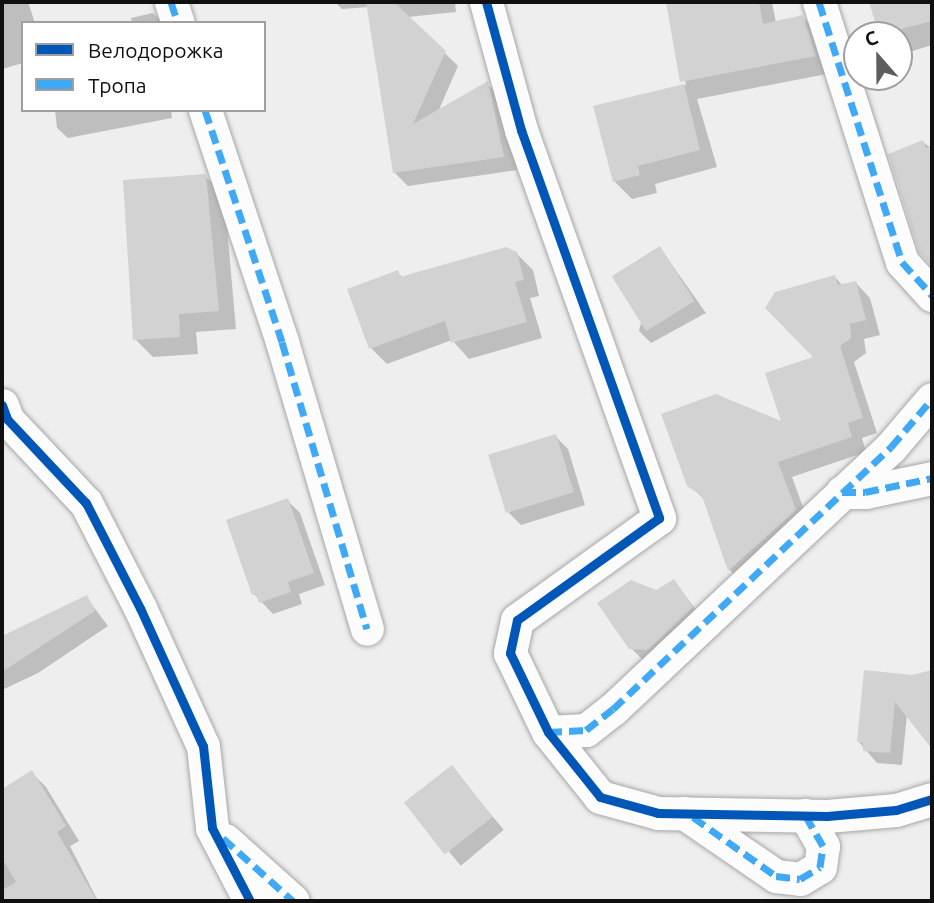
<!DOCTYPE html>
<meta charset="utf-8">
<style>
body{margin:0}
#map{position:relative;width:934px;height:903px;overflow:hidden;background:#eeeeef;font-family:Ubuntu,sans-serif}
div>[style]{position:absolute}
.shadow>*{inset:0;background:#0003;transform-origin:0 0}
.building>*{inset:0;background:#d2d2d3;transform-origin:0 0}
.roads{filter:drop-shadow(0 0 2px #a7a7a8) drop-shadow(0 0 2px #a7a7a8)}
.street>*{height:33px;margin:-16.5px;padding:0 16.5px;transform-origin:16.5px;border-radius:16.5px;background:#fcfcfd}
.quiet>*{height:7px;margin-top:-3.5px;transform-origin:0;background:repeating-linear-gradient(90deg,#3fa9f5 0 14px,transparent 0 21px)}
.cycleway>*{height:9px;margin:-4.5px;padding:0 4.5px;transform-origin:4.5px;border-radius:4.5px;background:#0057b8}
span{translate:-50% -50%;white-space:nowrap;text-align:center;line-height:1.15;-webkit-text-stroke:5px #fff;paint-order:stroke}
.frame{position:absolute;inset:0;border:4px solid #101011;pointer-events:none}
.legend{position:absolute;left:21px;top:21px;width:245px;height:91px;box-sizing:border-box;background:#fff;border:2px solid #9f9fa0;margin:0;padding:9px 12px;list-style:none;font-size:21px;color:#101011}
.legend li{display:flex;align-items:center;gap:14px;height:35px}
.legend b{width:35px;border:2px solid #9f9fa0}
.north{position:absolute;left:843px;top:21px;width:70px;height:70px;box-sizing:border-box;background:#fff;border:2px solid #9f9fa0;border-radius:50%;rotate:339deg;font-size:19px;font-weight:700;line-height:28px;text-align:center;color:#101011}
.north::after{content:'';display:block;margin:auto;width:24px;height:32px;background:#5e5e5f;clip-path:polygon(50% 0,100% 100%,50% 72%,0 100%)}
</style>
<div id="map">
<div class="shadow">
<i style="clip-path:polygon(2px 2px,28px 2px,35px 23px,23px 23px,23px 63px,2px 69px)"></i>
<i style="clip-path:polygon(335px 2px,455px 2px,456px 12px,408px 17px,458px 66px,438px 112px,487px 84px,501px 97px,517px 170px,408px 186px,394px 172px,369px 7px,342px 9px)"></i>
<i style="clip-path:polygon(667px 2px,772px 2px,776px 23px,802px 17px,820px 34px,832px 73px,697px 99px,717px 167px,655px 184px,657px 193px,632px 199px,614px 181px,595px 107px,686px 85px)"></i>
<i style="clip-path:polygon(870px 2px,932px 2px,932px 45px,900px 55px,899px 35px,881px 35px)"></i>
<i style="clip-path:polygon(153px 13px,163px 23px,132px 23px,131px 18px)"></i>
<i style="clip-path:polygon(55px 110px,171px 110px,172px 118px,68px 138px,57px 128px)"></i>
<i style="clip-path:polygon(923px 142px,932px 149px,932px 250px,928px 248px)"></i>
<i style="clip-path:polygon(205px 176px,224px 194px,236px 329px,196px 332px,198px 354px,153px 357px,135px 339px)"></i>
<i style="clip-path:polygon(660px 248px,706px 313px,651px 343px,639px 331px)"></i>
<i style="clip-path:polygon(516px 253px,533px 270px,539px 296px,530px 298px,542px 338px,469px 359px,452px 340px,387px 364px,371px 348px,349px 290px,397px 272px,403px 278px)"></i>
<i style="clip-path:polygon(835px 277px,843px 286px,855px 282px,870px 298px,880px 335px,864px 339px,866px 353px,854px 362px,877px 433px,862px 438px,866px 452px,792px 477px,810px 526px,744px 585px,730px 570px,706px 501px,689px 485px,784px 424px,816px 357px)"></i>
<i style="clip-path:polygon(555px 436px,568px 449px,585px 505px,521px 525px,509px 513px,491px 457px)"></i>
<i style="clip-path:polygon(287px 500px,300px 513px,325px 585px,299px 594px,302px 604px,273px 614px,254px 594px)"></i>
<i style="clip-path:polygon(674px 581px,704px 620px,644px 661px,631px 648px,656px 592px)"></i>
<i style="clip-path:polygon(86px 597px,108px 626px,38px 673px,2px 690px,2px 638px)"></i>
<i style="clip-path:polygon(932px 672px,932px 747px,907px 714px,902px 765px,877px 763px,858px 741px,912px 677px)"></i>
<i style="left:451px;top:767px;width:82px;height:56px;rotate:50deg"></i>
<i style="clip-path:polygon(32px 773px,46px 787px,79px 841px,70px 846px,98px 901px,2px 901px,2px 791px)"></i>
</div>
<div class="building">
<i style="clip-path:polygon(366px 2px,394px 2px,446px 51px,413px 124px,488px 81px,504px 157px,393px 173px)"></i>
<i style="clip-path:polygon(666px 2px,759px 2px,763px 24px,803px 15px,816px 56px,680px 82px)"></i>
<i style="clip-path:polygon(869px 2px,932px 2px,932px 21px,879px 35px)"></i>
<i style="clip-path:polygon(684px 84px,700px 150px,638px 166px,640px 175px,613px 182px,593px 106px)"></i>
<i style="clip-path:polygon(923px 140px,926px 148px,932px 146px,932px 267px,919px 252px,888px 154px)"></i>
<i style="clip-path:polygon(206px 174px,219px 311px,179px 314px,180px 337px,133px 340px,123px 180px)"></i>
<i style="left:660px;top:246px;width:65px;height:57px;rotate:58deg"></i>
<i style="clip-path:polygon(506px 247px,517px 252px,524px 280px,515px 282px,527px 322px,451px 343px,445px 321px,369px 349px,347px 289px,398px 270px,400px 277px)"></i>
<i style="clip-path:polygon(835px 275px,838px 285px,856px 281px,866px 320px,850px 324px,851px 338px,840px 346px,863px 418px,848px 423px,852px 437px,778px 462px,796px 510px,728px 571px,702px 496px,687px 486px,661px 414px,716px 394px,781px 421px,765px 373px,813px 357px,765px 308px,775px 292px)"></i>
<i style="left:556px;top:434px;width:61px;height:71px;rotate:73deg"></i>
<i style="clip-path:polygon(288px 498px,314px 573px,288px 582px,291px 592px,259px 603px,256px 594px,252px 595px,226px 520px)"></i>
<i style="clip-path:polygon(674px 579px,693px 607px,648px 650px,629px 649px,597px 603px,631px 580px,656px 590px)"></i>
<i style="clip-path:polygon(87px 595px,95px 611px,2px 672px,2px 636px)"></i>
<i style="clip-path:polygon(864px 670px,912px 675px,932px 670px,932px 749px,895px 702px,890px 753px,863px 751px,863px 743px,857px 742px)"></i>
<i style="left:452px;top:765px;width:66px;height:61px;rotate:52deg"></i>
<i style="clip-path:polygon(32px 770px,66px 826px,57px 832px,97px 901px,2px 901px,2px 890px,16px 882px,2px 858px,2px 789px)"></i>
</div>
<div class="roads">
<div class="street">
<i style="left:171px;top:2px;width:22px;rotate:72deg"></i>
<i style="left:486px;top:2px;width:133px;rotate:74.7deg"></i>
<i style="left:521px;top:130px;width:412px;rotate:70.4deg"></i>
<i style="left:659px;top:518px;width:175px;rotate:144.3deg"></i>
<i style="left:517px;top:620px;width:34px;rotate:102deg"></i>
<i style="left:510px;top:653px;width:88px;rotate:64.3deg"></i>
<i style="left:548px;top:732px;width:83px;rotate:51.3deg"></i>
<i style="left:600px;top:797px;width:60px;rotate:15.4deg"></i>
<i style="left:658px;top:813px;width:169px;rotate:1deg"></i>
<i style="left:827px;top:816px;width:69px;rotate:-5deg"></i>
<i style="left:896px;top:810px;width:38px;rotate:-17deg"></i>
<i style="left:819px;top:2px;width:273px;rotate:72.3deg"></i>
<i style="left:902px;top:262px;width:45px;rotate:47.7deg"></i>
<i style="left:205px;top:110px;width:244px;rotate:71.6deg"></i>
<i style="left:282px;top:342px;width:299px;rotate:73.5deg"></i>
<i style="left:2px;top:405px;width:15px;rotate:70deg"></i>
<i style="left:7px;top:419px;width:115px;rotate:46.8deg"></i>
<i style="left:86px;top:503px;width:118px;rotate:62.8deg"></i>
<i style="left:140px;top:608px;width:152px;rotate:65.5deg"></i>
<i style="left:203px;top:746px;width:82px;rotate:83.7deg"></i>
<i style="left:212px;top:828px;width:82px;rotate:62.5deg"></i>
<i style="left:842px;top:492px;width:23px"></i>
<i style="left:865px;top:492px;width:68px;rotate:-11.8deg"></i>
<i style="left:548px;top:732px;width:38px;rotate:-3deg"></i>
<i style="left:586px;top:730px;width:34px;rotate:-38deg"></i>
<i style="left:613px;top:709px;width:382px;rotate:-43.3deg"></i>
<i style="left:891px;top:447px;width:63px;rotate:-49.5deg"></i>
<i style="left:684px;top:813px;width:112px;rotate:34.4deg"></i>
<i style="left:776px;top:876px;width:24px;rotate:7deg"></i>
<i style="left:800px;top:879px;width:23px;rotate:-31deg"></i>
<i style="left:820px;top:867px;width:21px;rotate:-82deg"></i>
<i style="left:823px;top:846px;width:36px;rotate:-120deg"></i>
<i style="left:225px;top:840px;width:91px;rotate:41.9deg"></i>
</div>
</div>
<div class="quiet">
<i style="left:171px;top:2px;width:22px;rotate:72deg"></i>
<i style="left:819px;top:2px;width:273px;rotate:72.3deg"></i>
<i style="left:902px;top:262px;width:45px;rotate:47.7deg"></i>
<i style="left:205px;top:110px;width:244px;rotate:71.6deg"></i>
<i style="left:282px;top:342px;width:299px;rotate:73.5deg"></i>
<i style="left:842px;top:492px;width:23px"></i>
<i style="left:865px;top:492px;width:68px;rotate:-11.8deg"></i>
<i style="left:548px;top:732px;width:38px;rotate:-3deg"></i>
<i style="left:586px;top:730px;width:34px;rotate:-38deg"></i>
<i style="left:613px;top:709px;width:382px;rotate:-43.3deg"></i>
<i style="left:891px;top:447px;width:63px;rotate:-49.5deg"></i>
<i style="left:693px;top:817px;width:102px;rotate:35.4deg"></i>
<i style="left:776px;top:876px;width:24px;rotate:7deg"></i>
<i style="left:800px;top:879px;width:23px;rotate:-31deg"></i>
<i style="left:820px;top:867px;width:21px;rotate:-82deg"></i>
<i style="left:823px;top:846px;width:36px;rotate:-120deg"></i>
<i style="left:223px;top:838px;width:94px;rotate:42deg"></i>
</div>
<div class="cycleway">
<i style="left:486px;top:2px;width:133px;rotate:74.7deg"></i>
<i style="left:521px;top:130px;width:412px;rotate:70.4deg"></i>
<i style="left:659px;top:518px;width:175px;rotate:144.3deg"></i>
<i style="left:517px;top:620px;width:34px;rotate:102deg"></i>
<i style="left:510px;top:653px;width:88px;rotate:64.3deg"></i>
<i style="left:548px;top:732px;width:83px;rotate:51.3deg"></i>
<i style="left:600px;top:797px;width:60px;rotate:15.4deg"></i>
<i style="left:658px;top:813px;width:169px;rotate:1deg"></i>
<i style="left:827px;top:816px;width:69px;rotate:-5deg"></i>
<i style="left:896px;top:810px;width:38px;rotate:-17deg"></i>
<i style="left:2px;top:405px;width:15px;rotate:70deg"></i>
<i style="left:7px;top:419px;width:115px;rotate:46.8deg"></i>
<i style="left:86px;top:503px;width:118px;rotate:62.8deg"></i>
<i style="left:140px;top:608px;width:152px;rotate:65.5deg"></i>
<i style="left:203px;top:746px;width:82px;rotate:83.7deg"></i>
<i style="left:212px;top:828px;width:82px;rotate:62.5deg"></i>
</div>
<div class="frame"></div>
<ul class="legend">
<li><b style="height:9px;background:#0057b8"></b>Велодорожка</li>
<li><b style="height:9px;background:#3fa9f5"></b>Тропа</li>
</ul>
<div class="north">С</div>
</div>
